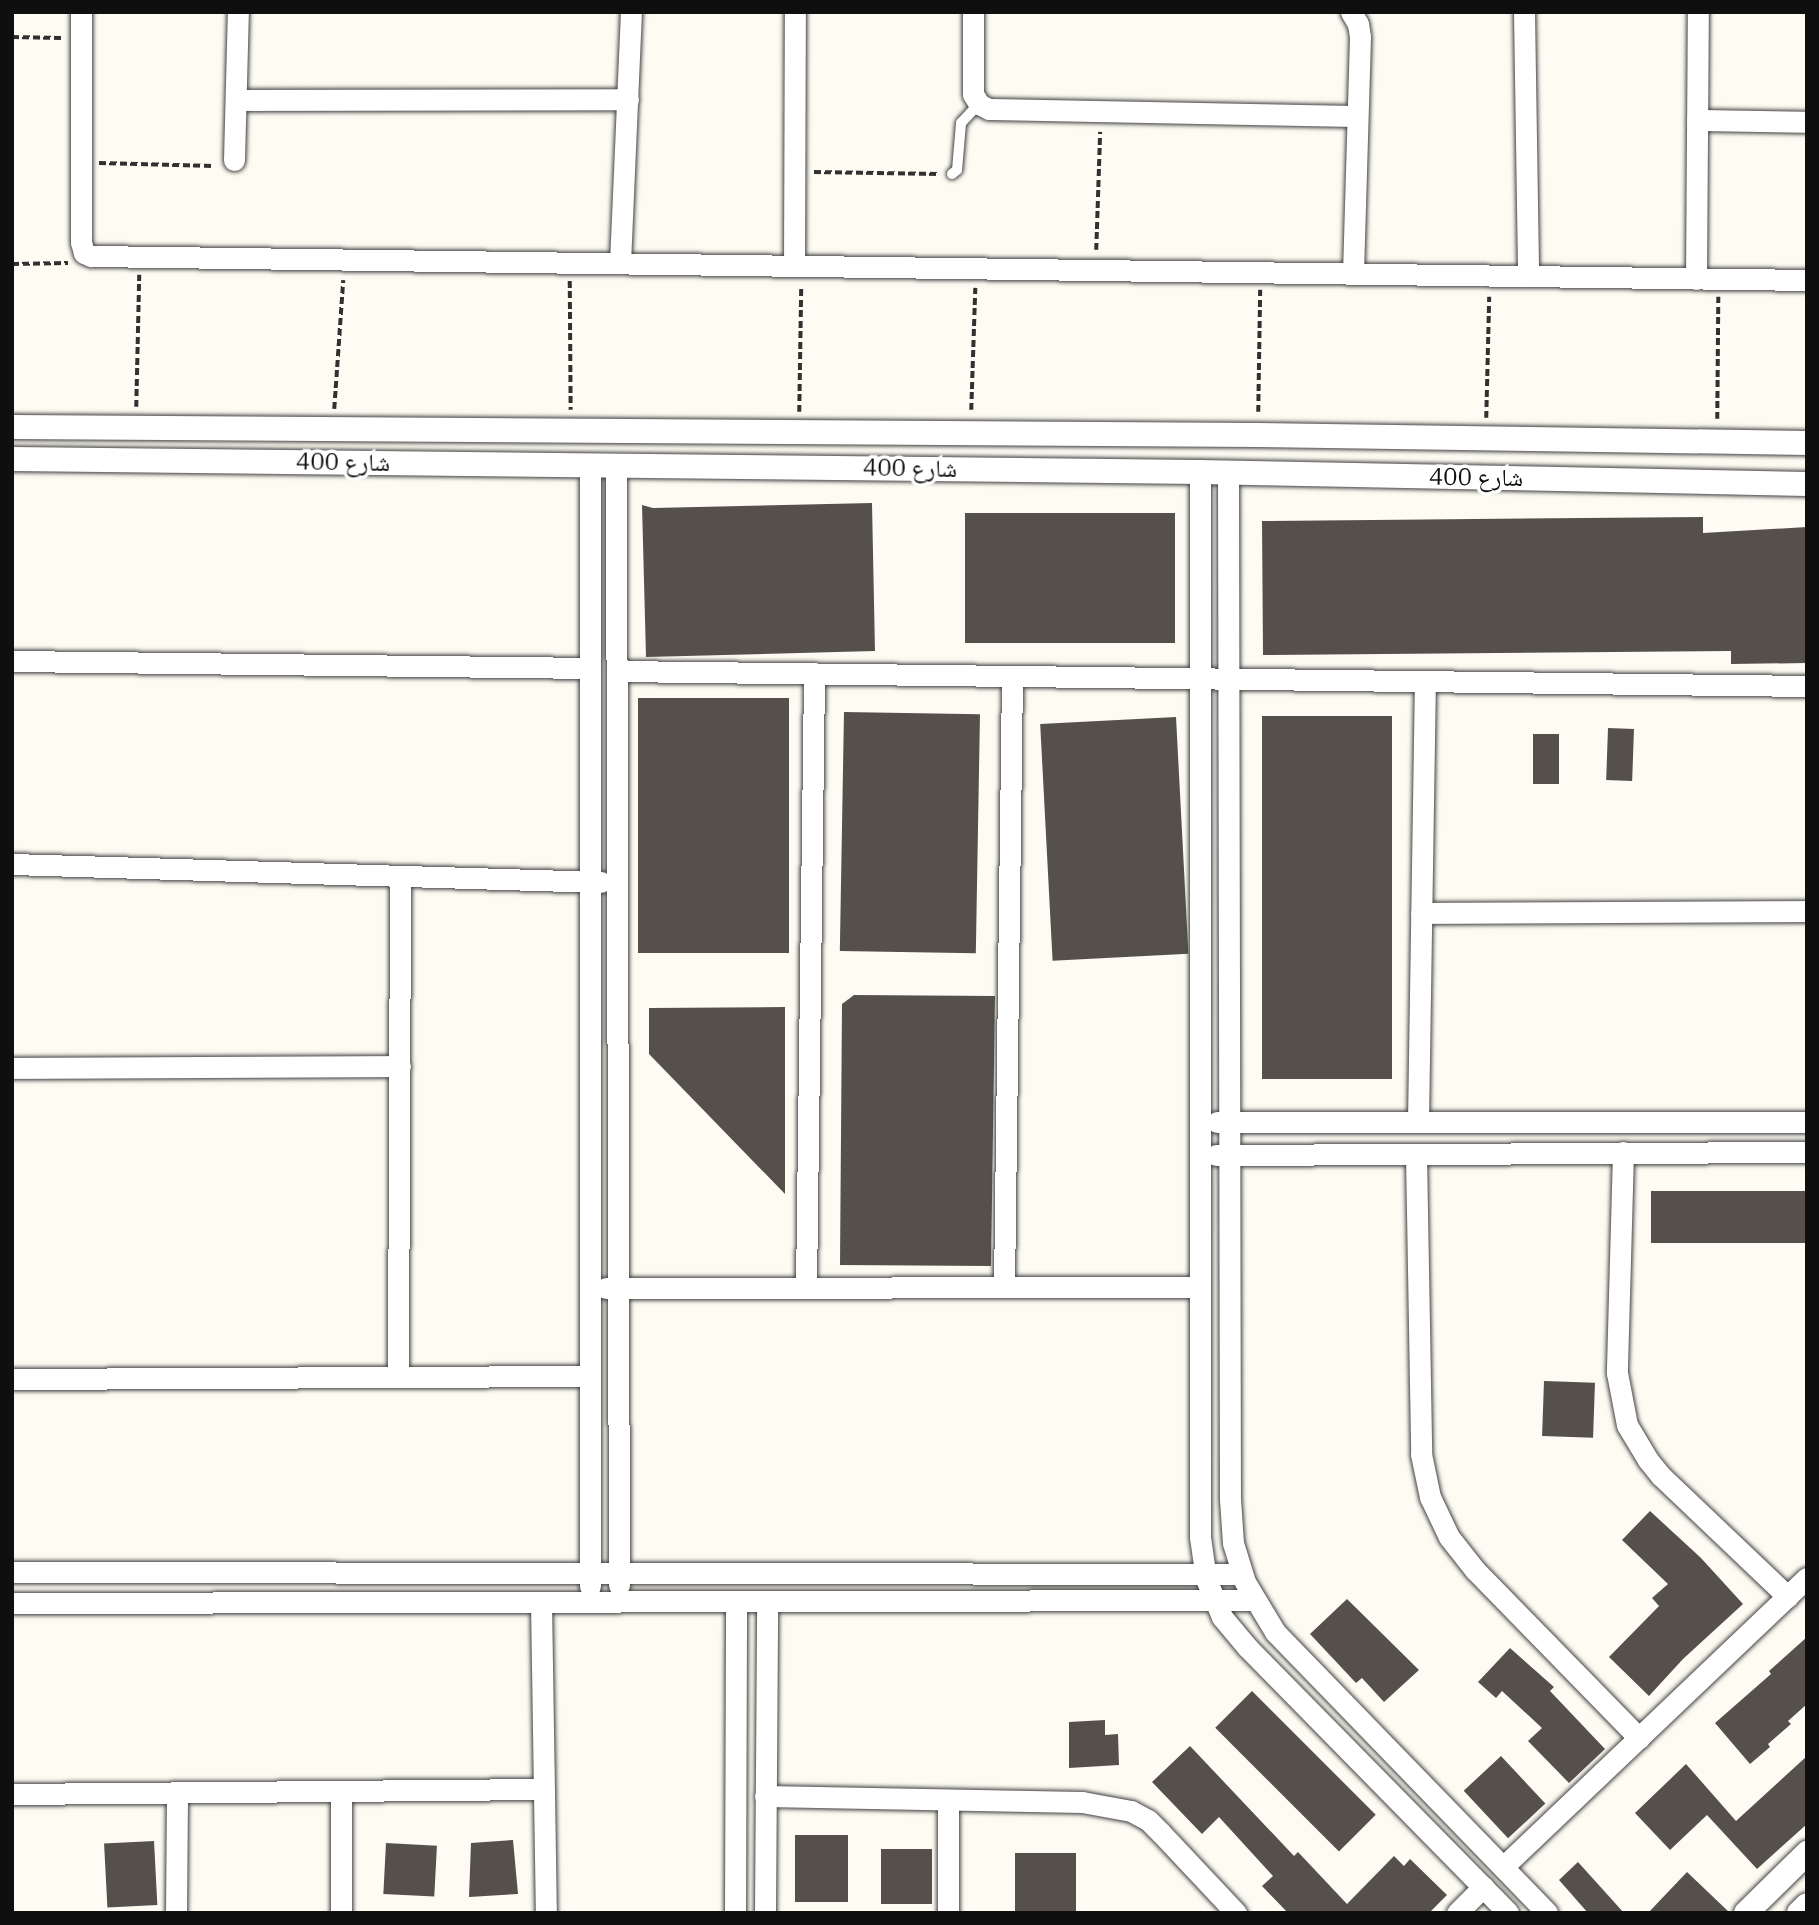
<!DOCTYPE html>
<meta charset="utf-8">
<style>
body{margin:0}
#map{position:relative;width:1819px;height:1925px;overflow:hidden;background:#fdfbf2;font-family:"IBM Plex Serif","Noto Naskh Arabic",serif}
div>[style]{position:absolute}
.building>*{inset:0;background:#56504d;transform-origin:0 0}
.path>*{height:3.5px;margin-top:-1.75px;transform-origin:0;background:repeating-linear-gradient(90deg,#313131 0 7px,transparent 0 10.5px)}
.roads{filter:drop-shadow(0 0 2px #424242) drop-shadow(0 0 2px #424242)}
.service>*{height:10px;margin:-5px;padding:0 5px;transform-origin:5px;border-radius:5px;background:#fff}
.minor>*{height:21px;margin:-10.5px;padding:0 10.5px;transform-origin:10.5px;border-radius:10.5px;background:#fff}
.tertiary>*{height:24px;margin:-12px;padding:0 12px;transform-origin:12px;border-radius:12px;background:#fff}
span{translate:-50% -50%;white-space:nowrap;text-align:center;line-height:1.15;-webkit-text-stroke:7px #fff;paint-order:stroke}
.street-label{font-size:24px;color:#0f0f0f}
.frame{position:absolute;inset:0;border:14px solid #0f0f0f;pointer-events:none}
</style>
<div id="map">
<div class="building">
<i style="clip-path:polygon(872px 503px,875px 651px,646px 657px,642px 505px,653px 508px)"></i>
<i style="left:1175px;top:513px;width:130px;height:210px;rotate:90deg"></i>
<i style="clip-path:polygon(1703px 517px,1703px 533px,1807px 527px,1807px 663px,1731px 664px,1731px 651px,1263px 655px,1262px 521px)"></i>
<i style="left:638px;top:698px;width:151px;height:255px"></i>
<i style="left:844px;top:712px;width:136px;height:239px;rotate:1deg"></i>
<i style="left:1262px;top:716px;width:130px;height:363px"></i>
<i style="left:1176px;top:717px;width:237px;height:136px;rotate:87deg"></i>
<i style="left:1608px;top:728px;width:26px;height:52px;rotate:2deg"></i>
<i style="left:1533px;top:734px;width:26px;height:50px"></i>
<i style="clip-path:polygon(854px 995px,995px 996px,991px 1266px,840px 1265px,842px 1004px)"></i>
<i style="clip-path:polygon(785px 1007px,785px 1194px,649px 1054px,649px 1008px)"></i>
<i style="left:1651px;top:1191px;width:156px;height:52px"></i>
<i style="left:1544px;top:1381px;width:51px;height:55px;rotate:2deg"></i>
<i style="clip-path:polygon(1650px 1511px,1701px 1558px,1743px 1604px,1683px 1659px,1649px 1696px,1609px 1657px,1659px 1606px,1652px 1598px,1668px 1584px,1622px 1540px)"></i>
<i style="clip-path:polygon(1347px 1599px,1419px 1670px,1384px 1702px,1362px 1678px,1356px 1683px,1310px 1634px)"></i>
<i style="clip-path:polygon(1807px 1637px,1807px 1704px,1788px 1721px,1791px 1724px,1768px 1744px,1770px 1747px,1750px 1764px,1715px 1723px,1771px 1674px,1769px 1671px)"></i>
<i style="clip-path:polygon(1510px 1648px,1554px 1687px,1550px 1691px,1605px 1749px,1569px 1783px,1528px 1741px,1542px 1728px,1502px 1691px,1496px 1698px,1478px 1682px)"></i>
<i style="left:1252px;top:1691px;width:175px;height:52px;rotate:45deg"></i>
<i style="clip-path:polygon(1105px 1720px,1105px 1735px,1118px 1734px,1119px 1765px,1069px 1768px,1069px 1722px)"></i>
<i style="clip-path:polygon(1190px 1746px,1294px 1856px,1298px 1852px,1347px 1904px,1394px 1856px,1404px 1866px,1410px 1859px,1447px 1895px,1429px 1913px,1288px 1913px,1262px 1886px,1273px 1876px,1219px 1817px,1202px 1834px,1152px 1782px)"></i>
<i style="left:1501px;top:1756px;width:65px;height:51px;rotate:47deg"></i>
<i style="clip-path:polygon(1807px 1756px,1807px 1824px,1757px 1869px,1707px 1815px,1670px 1850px,1635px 1813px,1686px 1764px,1736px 1821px)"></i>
<i style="left:848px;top:1835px;width:67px;height:53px;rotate:90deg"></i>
<i style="clip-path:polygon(513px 1840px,518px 1894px,469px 1897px,471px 1843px)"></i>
<i style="left:154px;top:1841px;width:64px;height:50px;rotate:87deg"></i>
<i style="left:386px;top:1843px;width:51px;height:51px;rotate:3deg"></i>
<i style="left:881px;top:1849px;width:51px;height:55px"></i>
<i style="left:1076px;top:1853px;width:60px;height:61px;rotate:90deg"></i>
<i style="clip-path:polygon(1578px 1862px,1624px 1913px,1588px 1913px,1559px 1880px)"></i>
<i style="clip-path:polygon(1687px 1872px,1730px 1913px,1648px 1913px)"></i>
</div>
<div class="path">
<i style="left:12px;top:37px;width:49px;rotate:1.2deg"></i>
<i style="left:99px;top:163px;width:115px;rotate:1.5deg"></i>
<i style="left:814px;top:172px;width:125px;rotate:0.9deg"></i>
<i style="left:1096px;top:250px;width:118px;rotate:-88.1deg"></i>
<i style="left:12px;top:264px;width:56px;rotate:-1deg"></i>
<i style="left:570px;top:281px;width:129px;rotate:89.6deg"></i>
<i style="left:136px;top:407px;width:132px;rotate:-88.7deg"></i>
<i style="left:334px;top:409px;width:129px;rotate:-86deg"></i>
<i style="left:971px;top:410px;width:122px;rotate:-88.1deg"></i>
<i style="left:799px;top:412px;width:125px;rotate:-89.1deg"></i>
<i style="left:1258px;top:412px;width:122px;rotate:-89.1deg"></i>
<i style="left:1486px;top:418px;width:121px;rotate:-88.6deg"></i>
<i style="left:1717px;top:419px;width:122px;rotate:-89.5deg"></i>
</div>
<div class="roads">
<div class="service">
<i style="left:952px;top:174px;width:6px;rotate:-39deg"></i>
<i style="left:957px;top:170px;width:47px;rotate:-85.1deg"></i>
<i style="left:961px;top:123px;width:26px;rotate:-47deg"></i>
</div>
<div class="minor">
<i style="left:81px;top:12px;width:230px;rotate:90deg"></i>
<i style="left:81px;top:242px;width:11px;rotate:75deg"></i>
<i style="left:84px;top:253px;width:8px;rotate:23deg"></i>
<i style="left:91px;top:256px;width:1716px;rotate:0.8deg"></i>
<i style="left:973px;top:12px;width:82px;rotate:90deg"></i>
<i style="left:973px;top:94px;width:12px;rotate:59deg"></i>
<i style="left:979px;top:104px;width:11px;rotate:27deg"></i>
<i style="left:989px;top:109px;width:368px;rotate:1.1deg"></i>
<i style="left:1351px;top:12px;width:14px;rotate:60deg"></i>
<i style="left:1358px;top:24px;width:13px;rotate:81deg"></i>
<i style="left:1360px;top:37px;width:237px;rotate:91.7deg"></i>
<i style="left:1524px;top:12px;width:264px;rotate:89.1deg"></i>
<i style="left:236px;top:100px;width:392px;rotate:-0.1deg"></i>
<i style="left:1697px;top:120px;width:110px;rotate:1deg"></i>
<i style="left:234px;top:160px;width:148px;rotate:-88.5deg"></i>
<i style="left:620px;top:263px;width:251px;rotate:-87.5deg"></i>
<i style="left:794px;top:266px;width:254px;rotate:-89.8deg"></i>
<i style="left:1696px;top:279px;width:267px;rotate:-89.6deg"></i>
<i style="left:616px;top:465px;width:1120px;rotate:89.85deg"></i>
<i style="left:1200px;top:472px;width:1065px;rotate:90deg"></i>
<i style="left:1200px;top:1537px;width:42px;rotate:81.9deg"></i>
<i style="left:1206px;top:1579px;width:41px;rotate:67.2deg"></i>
<i style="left:1222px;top:1617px;width:40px;rotate:50deg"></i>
<i style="left:1248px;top:1648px;width:371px;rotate:45.5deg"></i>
<i style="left:1228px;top:472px;width:1027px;rotate:89.89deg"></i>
<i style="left:1230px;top:1499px;width:44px;rotate:86.1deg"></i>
<i style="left:1233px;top:1543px;width:41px;rotate:72.9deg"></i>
<i style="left:1245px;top:1582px;width:58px;rotate:59deg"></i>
<i style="left:1275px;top:1632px;width:391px;rotate:45.9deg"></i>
<i style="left:12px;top:661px;width:578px;rotate:0.69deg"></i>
<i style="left:617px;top:671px;width:1190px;rotate:0.72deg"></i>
<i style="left:12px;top:864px;width:589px;rotate:1.75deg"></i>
<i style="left:1421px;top:913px;width:386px;rotate:-0.3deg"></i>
<i style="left:12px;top:1068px;width:388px;rotate:-0.3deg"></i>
<i style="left:1217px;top:1122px;width:590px"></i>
<i style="left:1418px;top:1122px;width:441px;rotate:-89.1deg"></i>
<i style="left:1623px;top:1152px;width:221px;rotate:91.6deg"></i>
<i style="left:1617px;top:1373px;width:53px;rotate:79.1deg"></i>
<i style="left:1627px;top:1425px;width:41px;rotate:59deg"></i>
<i style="left:1648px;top:1460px;width:21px;rotate:51deg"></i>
<i style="left:1661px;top:1476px;width:175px;rotate:43.6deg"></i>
<i style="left:1416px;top:1154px;width:300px;rotate:89deg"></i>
<i style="left:1421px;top:1454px;width:44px;rotate:78.2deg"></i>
<i style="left:1430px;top:1497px;width:44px;rotate:64.6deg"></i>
<i style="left:1449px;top:1537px;width:42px;rotate:51.8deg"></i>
<i style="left:1475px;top:1570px;width:235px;rotate:45.7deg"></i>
<i style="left:1216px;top:1155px;width:591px;rotate:-0.29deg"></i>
<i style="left:806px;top:1287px;width:614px;rotate:-89.25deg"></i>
<i style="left:1004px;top:1287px;width:611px;rotate:-89.25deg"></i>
<i style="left:606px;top:1288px;width:594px;rotate:-0.1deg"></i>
<i style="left:398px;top:1377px;width:501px;rotate:-89.77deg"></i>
<i style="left:12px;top:1379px;width:578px;rotate:-0.3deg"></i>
<i style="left:12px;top:1572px;width:1229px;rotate:0.09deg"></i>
<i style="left:590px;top:1586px;width:1122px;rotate:-90deg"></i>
<i style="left:541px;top:1602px;width:311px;rotate:89.1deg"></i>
<i style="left:12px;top:1603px;width:1242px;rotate:-0.14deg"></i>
<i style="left:12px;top:1794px;width:532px;rotate:-0.54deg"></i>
<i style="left:765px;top:1796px;width:317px;rotate:1.1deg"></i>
<i style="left:1082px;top:1802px;width:50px;rotate:10.4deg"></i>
<i style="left:1131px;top:1811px;width:19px;rotate:28deg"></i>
<i style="left:1148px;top:1820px;width:18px;rotate:45deg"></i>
<i style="left:1161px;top:1833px;width:110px;rotate:46.8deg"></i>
<i style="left:1503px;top:1867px;width:419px;rotate:-43.6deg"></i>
<i style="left:176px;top:1913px;width:121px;rotate:-89.5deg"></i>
<i style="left:341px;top:1913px;width:122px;rotate:-90deg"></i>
<i style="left:735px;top:1913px;width:312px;rotate:-89.8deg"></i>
<i style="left:765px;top:1913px;width:312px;rotate:-89.6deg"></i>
<i style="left:948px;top:1913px;width:113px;rotate:-90deg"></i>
<i style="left:1457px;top:1913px;width:37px;rotate:-45deg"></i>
</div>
<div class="tertiary">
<i style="left:12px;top:427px;width:1246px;rotate:0.37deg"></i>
<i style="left:1258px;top:435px;width:549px;rotate:0.83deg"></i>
<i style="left:12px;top:459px;width:1188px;rotate:0.63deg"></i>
<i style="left:1200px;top:472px;width:607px;rotate:1.13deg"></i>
<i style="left:1746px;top:1913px;width:86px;rotate:-44.5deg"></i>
<i style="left:1799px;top:1913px;width:11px;rotate:-45deg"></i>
</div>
</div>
<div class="street-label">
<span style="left:343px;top:462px;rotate:1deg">شارع 400</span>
<span style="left:910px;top:468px;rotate:1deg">شارع 400</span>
<span style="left:1476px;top:477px;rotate:1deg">شارع 400</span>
</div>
<div class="frame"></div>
</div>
